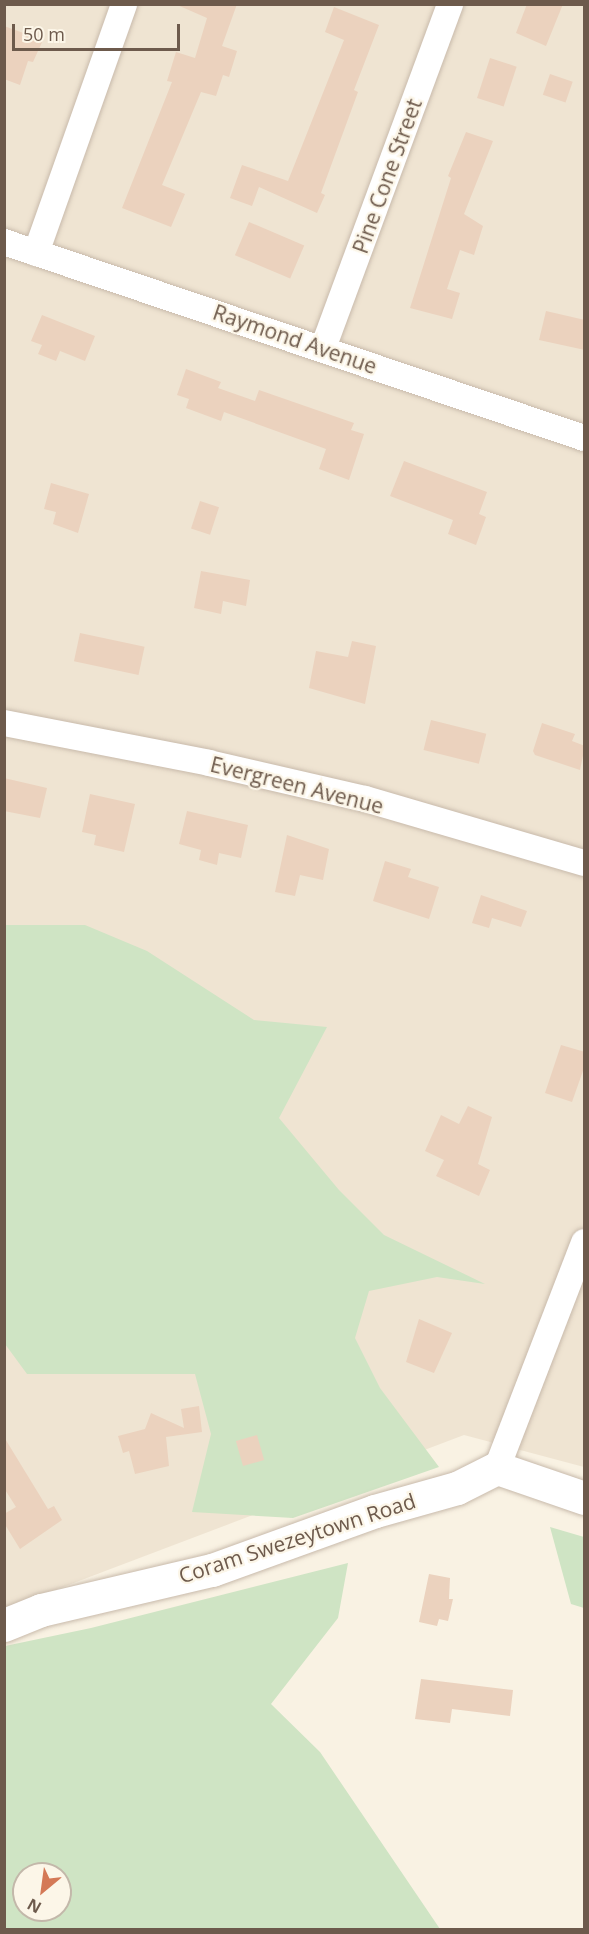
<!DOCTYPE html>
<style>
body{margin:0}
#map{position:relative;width:589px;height:1934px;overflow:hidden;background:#f9f2e3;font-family:"Open Sans",sans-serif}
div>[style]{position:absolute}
.residential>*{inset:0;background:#efe4d2}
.green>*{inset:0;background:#cfe4c4}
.building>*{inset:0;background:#ebd2be;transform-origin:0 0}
.roads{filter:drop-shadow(0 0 2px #c8baab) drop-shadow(0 0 2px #c8baab)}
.street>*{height:26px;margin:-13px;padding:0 13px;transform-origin:13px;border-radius:13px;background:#fff}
.secondary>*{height:33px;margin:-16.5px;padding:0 16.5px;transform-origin:16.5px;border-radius:16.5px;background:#fff}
span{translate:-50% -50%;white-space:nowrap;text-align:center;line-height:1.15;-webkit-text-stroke:4.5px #fcf6e8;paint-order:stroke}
.street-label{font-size:21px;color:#6d5a4c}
.frame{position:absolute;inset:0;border:6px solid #6d5a4c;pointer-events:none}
.north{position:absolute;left:12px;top:1862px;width:60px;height:60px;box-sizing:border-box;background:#fcf6e8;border:2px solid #c3b8aa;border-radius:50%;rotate:209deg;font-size:16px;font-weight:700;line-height:24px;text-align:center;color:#6d5a4c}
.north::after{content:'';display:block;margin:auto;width:21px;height:27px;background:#d47956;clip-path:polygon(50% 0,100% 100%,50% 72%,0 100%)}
.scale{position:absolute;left:12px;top:24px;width:168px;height:27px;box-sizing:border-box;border:3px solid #6d5a4c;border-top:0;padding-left:8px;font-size:18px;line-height:21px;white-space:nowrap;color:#6d5a4c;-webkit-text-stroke:4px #fcf6e8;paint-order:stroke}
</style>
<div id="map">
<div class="residential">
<i style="clip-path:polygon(5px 5px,584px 5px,584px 1467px,464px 1435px,5px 1609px)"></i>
</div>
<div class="green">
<i style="clip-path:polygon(5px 925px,85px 925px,147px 951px,254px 1020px,327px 1027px,279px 1118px,339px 1190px,384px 1235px,485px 1284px,437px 1277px,369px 1291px,355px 1338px,380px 1388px,439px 1467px,293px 1518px,192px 1512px,211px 1434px,195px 1374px,27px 1374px,5px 1344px)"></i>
<i style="clip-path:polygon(550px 1527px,584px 1537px,584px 1608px,571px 1604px)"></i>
<i style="clip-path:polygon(evenodd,348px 1563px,338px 1618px,271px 1704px,320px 1752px,440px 1929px,5px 1929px,5px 1646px,91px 1628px,348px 1563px,24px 1874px,60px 1874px,60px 1910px,24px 1910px,24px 1874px)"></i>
</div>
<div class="building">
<i style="clip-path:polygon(175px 4px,237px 4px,222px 46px,237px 51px,229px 77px,223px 75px,216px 96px,201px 92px,162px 185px,185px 194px,171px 227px,122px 208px,172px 82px,167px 81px,176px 52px,195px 58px,207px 18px)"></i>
<i style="clip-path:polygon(527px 4px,563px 4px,546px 46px,516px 33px)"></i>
<i style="clip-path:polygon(334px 7px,379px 25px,354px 90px,358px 92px,321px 193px,325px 195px,317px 213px,259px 187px,252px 206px,230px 198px,242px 165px,288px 181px,344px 40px,325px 32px)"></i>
<i style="clip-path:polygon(4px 26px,43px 40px,33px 62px,28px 61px,20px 85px,4px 79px)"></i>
<i style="left:490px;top:58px;width:28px;height:42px;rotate:18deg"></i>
<i style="left:550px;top:74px;width:24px;height:22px;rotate:19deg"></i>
<i style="clip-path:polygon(466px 132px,493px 141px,464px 214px,483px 226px,474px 255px,460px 250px,447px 289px,460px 293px,452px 319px,410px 308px,451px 178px,448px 176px)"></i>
<i style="left:249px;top:222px;width:60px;height:36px;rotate:23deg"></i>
<i style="clip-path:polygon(546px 311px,585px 320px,585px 350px,539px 340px)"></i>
<i style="clip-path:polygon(42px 315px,95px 336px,85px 361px,60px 351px,56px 361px,38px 354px,42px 345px,31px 341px)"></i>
<i style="clip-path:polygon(186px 369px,221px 382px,218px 388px,255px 401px,259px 390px,354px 423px,351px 430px,364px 434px,349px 480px,319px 469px,326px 449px,224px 412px,221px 421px,186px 408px,189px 399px,177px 395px)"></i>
<i style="clip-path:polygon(404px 461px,487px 492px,479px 514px,486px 517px,476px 545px,448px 534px,453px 520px,390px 496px)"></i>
<i style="clip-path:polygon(51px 483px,89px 494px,78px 533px,53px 524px,56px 512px,44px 509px)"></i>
<i style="left:200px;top:501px;width:20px;height:29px;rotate:18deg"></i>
<i style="clip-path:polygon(201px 571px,250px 580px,246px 606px,223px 601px,221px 614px,194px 608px)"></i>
<i style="left:80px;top:633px;width:66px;height:29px;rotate:12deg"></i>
<i style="clip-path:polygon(352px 641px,376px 646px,365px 704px,309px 688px,316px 651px,348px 657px)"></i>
<i style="left:431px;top:720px;width:57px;height:31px;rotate:14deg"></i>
<i style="clip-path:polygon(542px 723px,575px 734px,572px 741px,585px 746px,580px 770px,535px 755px,533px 751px)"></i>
<i style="clip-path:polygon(4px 778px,47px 788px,40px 818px,4px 811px)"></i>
<i style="clip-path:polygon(90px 794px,135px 804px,124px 852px,94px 845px,96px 835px,82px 832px)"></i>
<i style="clip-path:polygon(187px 811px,248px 825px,241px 858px,219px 853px,217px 865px,199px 860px,201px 850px,179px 844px)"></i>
<i style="clip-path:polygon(287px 835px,329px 849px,323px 880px,300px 875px,295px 896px,275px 892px)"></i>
<i style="clip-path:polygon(385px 861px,411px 869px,408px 877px,439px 887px,429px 919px,373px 901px)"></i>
<i style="clip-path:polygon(481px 895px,527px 911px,521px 927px,492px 918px,489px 928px,472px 923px)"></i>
<i style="clip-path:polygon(561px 1045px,585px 1052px,585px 1065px,572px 1102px,545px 1093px)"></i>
<i style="clip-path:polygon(468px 1106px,492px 1117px,478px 1164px,490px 1170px,479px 1196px,436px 1176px,444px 1160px,425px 1151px,441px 1115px,459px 1124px)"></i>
<i style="clip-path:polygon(419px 1319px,452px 1333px,434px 1373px,406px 1362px)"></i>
<i style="clip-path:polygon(199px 1406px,202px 1432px,166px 1437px,169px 1466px,135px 1474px,129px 1451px,123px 1453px,118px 1436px,145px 1429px,151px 1413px,184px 1428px,181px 1409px)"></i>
<i style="left:257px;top:1435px;width:26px;height:22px;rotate:74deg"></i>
<i style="clip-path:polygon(4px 1437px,48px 1509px,54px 1506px,62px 1520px,20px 1549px,4px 1523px,4px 1514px,16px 1507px,4px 1488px)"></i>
<i style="clip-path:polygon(429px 1574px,450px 1578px,449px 1599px,453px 1599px,448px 1621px,439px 1619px,437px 1626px,419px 1622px)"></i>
<i style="clip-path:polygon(421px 1679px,513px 1690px,510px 1716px,452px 1709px,450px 1723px,415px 1719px)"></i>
</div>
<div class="roads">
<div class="street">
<i style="left:4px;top:242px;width:612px;rotate:18.67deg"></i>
<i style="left:36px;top:253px;width:264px;rotate:-70.5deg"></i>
<i style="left:323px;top:348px;width:367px;rotate:-69.7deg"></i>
<i style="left:4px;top:723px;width:209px;rotate:11deg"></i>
<i style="left:209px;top:763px;width:160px;rotate:13deg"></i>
<i style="left:365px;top:799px;width:228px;rotate:16.3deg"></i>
<i style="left:497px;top:1468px;width:242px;rotate:-68.9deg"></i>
</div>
<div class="secondary">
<i style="left:4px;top:1625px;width:40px;rotate:-22deg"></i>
<i style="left:41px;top:1610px;width:176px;rotate:-13.2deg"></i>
<i style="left:212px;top:1570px;width:173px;rotate:-19.9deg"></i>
<i style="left:375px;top:1511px;width:85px;rotate:-15.7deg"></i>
<i style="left:457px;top:1488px;width:45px;rotate:-26.6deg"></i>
<i style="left:497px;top:1468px;width:92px;rotate:19deg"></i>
</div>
</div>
<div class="street-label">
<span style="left:387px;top:176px;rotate:-70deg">Pine Cone Street</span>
<span style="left:295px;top:339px;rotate:19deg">Raymond Avenue</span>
<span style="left:297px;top:785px;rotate:14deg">Evergreen Avenue</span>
<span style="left:297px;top:1538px;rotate:-18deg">Coram Swezeytown Road</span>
</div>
<div class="frame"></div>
<div class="north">N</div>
<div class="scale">50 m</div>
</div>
